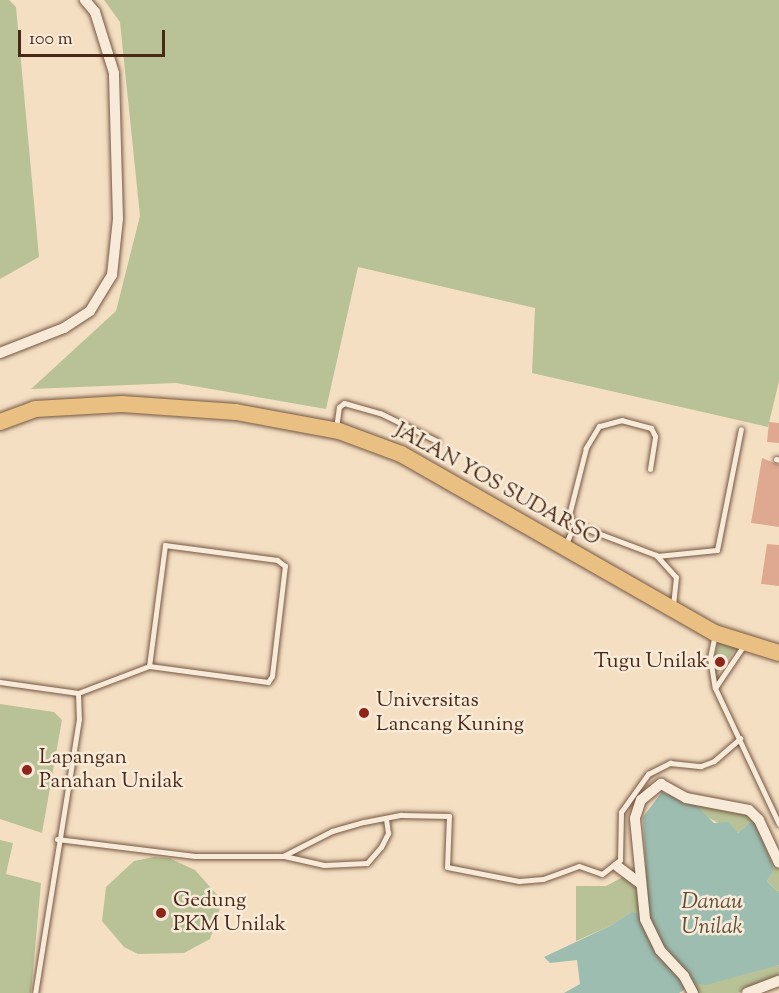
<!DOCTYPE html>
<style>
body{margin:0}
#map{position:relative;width:779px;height:993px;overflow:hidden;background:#f4dfc3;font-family:"Sorts Mill Goudy",serif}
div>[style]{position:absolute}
.green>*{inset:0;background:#b8c296}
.water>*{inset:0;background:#9cbdaf}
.building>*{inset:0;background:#dfa991}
.roads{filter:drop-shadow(0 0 2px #745641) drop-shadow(0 0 2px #745641)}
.lane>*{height:5px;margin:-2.5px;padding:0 2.5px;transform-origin:2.5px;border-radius:2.5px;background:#f8ead8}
.street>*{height:10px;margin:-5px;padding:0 5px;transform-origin:5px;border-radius:5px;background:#f8ead8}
.primary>*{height:16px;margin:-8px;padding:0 8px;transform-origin:8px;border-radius:8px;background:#eac082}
.dots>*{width:16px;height:16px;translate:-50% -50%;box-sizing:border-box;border:3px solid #f8ead8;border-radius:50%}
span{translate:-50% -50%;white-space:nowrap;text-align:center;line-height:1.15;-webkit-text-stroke:5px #f8ead8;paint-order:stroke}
.street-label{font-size:21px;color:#492916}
.poi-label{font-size:21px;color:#492916}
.right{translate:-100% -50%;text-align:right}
.left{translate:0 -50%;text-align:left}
.water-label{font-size:22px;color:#5e4e3c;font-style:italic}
.scale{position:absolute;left:18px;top:30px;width:147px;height:27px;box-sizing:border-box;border:3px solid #492916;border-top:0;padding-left:8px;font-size:18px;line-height:21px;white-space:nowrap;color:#492916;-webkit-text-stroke:4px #f8ead8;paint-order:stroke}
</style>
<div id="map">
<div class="green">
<i style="clip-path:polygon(0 0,9px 0,16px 7px,39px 257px,0 279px)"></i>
<i style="clip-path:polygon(104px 0,779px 0,779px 381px,768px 427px,532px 373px,535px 308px,358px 267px,326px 409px,176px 383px,31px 389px,116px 311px,140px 216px,120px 22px)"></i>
<i style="clip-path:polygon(719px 642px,736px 648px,715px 677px,714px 657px)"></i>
<i style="clip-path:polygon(0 704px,54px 712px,62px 720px,42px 833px,0 819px)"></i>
<i style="clip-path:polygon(696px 805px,739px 811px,756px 819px,779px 866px,779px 893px,767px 881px,774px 868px,756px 824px,750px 822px,738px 833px,703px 815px)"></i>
<i style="clip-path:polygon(0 840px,13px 843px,6px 874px,41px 883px,31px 993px,0 993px)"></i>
<i style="clip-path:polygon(154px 857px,169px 858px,195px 870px,218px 896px,221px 905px,210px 939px,184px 953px,138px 954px,124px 947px,102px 921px,106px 887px,134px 861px)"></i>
<i style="clip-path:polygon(625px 876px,636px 879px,641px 913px,631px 912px,612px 925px,576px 941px,576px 886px,606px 886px)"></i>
<i style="clip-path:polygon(779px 965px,779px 979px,757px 987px,737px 993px,694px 993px,694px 983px)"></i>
</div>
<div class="water">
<i style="clip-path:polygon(662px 792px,696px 805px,714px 823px,728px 822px,738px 833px,750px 822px,756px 824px,774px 869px,767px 881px,779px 893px,779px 965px,706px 985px,694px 983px,679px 993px,564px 993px,580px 984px,577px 960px,550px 963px,544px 957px,612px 925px,631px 912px,643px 913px,648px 907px,643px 817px)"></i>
</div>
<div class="building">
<i style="clip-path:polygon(769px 422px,779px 423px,779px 443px,767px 442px)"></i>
<i style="clip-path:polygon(762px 458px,779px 465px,779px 527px,751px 523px)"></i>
<i style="clip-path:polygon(767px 544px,779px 545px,779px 586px,761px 584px)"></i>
</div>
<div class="roads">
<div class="lane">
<i style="left:336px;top:428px;width:21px;rotate:-82deg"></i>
<i style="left:339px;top:407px;width:6px;rotate:-39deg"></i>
<i style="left:344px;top:403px;width:37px;rotate:16deg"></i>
<i style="left:380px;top:413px;width:64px;rotate:26.2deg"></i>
<i style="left:776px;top:459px;width:3px;rotate:18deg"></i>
<i style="left:650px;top:469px;width:33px;rotate:-81deg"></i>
<i style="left:655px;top:436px;width:9px;rotate:-117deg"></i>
<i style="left:651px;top:428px;width:30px;rotate:-165deg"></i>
<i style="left:622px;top:420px;width:24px;rotate:165deg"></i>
<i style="left:599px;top:426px;width:26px;rotate:121deg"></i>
<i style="left:586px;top:448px;width:69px;rotate:104.2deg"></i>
<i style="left:569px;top:515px;width:10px;rotate:61deg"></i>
<i style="left:574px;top:524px;width:88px;rotate:20.7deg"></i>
<i style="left:656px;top:555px;width:30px;rotate:48deg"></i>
<i style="left:676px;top:577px;width:30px;rotate:96deg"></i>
<i style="left:566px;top:544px;width:22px;rotate:-68deg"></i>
<i style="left:657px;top:556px;width:60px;rotate:-5.7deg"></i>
<i style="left:717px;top:550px;width:123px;rotate:-78.8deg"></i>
<i style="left:715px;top:634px;width:25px;rotate:102deg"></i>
<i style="left:710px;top:658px;width:30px;rotate:81deg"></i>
<i style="left:715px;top:688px;width:150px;rotate:64.8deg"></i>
<i style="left:0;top:682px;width:79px;rotate:8deg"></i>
<i style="left:78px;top:693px;width:26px;rotate:88deg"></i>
<i style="left:79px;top:719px;width:278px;rotate:99.1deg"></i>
<i style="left:715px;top:688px;width:52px;rotate:-56deg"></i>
<i style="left:78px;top:693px;width:76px;rotate:-20.8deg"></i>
<i style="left:149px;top:666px;width:120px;rotate:7.7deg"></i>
<i style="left:268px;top:682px;width:7px;rotate:-56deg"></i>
<i style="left:272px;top:676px;width:111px;rotate:-83.3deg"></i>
<i style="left:285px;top:566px;width:10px;rotate:-143deg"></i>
<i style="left:277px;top:560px;width:113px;rotate:-172.4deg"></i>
<i style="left:165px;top:545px;width:122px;rotate:97.5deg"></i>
<i style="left:57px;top:839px;width:139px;rotate:7deg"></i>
<i style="left:195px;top:856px;width:88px"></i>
<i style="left:283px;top:856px;width:55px;rotate:-27deg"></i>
<i style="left:332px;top:831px;width:33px;rotate:-16deg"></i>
<i style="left:364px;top:822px;width:38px;rotate:-11deg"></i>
<i style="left:401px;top:815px;width:48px;rotate:1.2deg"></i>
<i style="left:449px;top:816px;width:51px;rotate:92.2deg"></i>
<i style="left:447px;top:867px;width:73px;rotate:11deg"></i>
<i style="left:519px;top:881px;width:24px;rotate:-5deg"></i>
<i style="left:543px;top:879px;width:38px;rotate:-20deg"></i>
<i style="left:579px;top:866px;width:24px;rotate:19deg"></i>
<i style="left:602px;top:874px;width:23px;rotate:-38deg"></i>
<i style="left:620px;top:860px;width:48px;rotate:-88.8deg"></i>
<i style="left:621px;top:812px;width:47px;rotate:-54.6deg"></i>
<i style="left:648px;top:774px;width:25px;rotate:-27deg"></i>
<i style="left:670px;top:763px;width:31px;rotate:6deg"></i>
<i style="left:701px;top:766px;width:14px;rotate:-21deg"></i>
<i style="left:714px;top:761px;width:35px;rotate:-41deg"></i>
<i style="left:284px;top:856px;width:41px;rotate:12.7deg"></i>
<i style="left:324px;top:865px;width:43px;rotate:-2.7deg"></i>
<i style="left:367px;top:863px;width:21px;rotate:-49deg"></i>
<i style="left:381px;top:847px;width:16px;rotate:-63deg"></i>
<i style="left:388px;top:833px;width:15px;rotate:-98deg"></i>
</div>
<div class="street">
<i style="left:0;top:353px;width:69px;rotate:-21.3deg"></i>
<i style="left:64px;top:328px;width:31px;rotate:-33deg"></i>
<i style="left:90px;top:311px;width:42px;rotate:-58.6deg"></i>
<i style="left:112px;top:275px;width:56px;rotate:-83.9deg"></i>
<i style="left:118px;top:219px;width:146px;rotate:-91.6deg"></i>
<i style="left:114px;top:73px;width:64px;rotate:-107.3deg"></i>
<i style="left:95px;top:12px;width:16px;rotate:-130deg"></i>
<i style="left:617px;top:866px;width:30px;rotate:37deg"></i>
<i style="left:693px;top:993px;width:19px;rotate:-118deg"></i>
<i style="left:684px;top:976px;width:35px;rotate:-133deg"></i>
<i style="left:660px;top:950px;width:34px;rotate:-116deg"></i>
<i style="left:645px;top:919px;width:101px;rotate:-95.7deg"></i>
<i style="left:635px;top:818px;width:19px;rotate:-72deg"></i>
<i style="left:641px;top:800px;width:26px;rotate:-39deg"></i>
<i style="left:661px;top:784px;width:29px;rotate:29deg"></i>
<i style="left:686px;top:798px;width:64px;rotate:10.8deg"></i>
<i style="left:749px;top:810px;width:14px;rotate:45deg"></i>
<i style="left:759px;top:820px;width:47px;rotate:65.1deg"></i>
<i style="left:747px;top:993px;width:34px;rotate:-21deg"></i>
</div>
<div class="primary">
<i style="left:0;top:422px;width:37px;rotate:-20deg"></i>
<i style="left:35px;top:409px;width:87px;rotate:-3.3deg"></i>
<i style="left:122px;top:404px;width:114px;rotate:4deg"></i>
<i style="left:236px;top:412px;width:105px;rotate:10.5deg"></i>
<i style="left:339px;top:431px;width:66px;rotate:20.4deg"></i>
<i style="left:401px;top:454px;width:361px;rotate:29.7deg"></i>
<i style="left:715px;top:633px;width:67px;rotate:17.4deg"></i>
</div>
</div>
<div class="dots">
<i style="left:720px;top:662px;background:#8f2418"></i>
<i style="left:364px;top:713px;background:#8f2418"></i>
<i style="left:27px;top:770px;background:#8f2418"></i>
<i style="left:161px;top:913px;background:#8f2418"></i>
</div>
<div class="street-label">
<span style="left:497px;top:485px;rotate:29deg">JALAN YOS SUDARSO</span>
</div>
<div class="poi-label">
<span class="right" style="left:708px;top:662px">Tugu Unilak</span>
<span class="left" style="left:376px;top:713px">Universitas<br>Lancang Kuning</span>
<span class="left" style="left:39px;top:770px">Lapangan<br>Panahan Unilak</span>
<span class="left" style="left:173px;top:913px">Gedung<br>PKM Unilak</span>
</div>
<div class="water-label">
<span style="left:712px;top:916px">Danau<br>Unilak</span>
</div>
<div class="scale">100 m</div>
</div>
